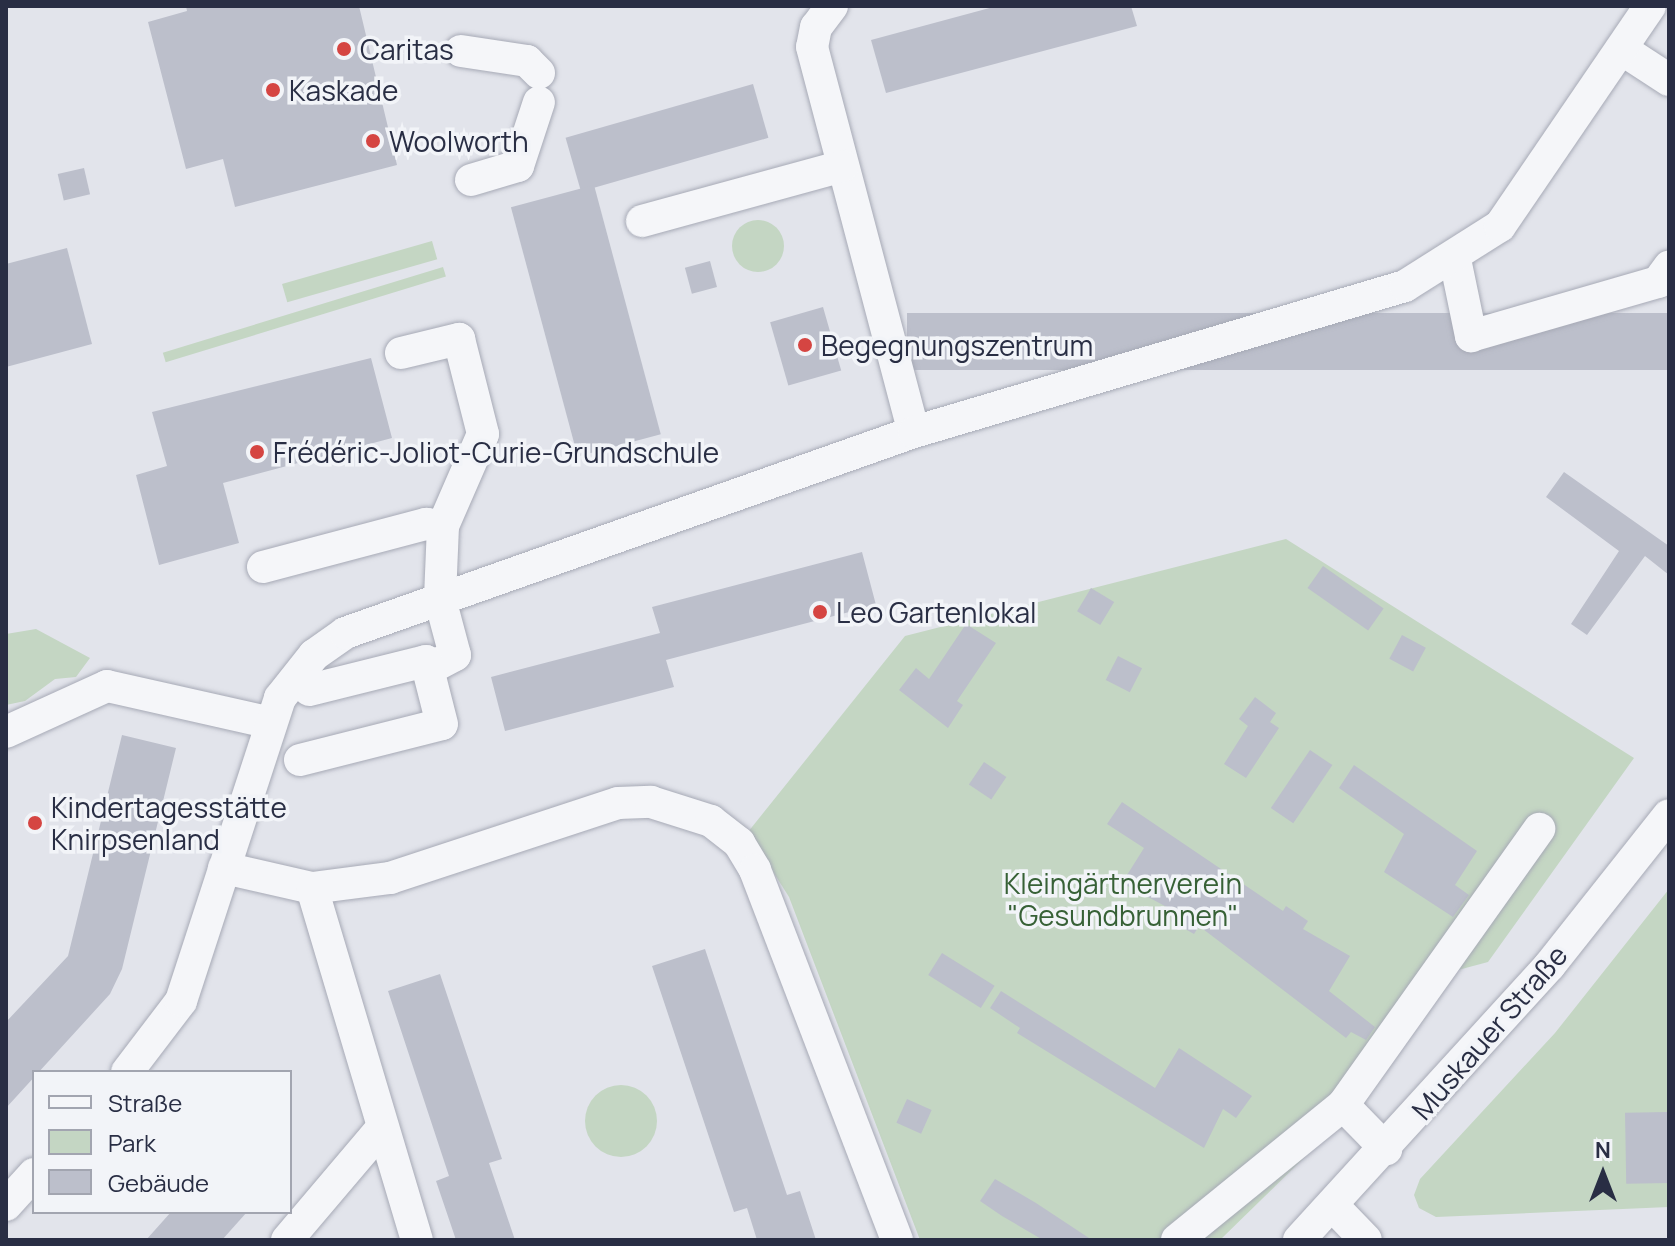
<!DOCTYPE html>
<meta charset="utf-8">
<style>
body{margin:0}
#map{position:relative;width:1675px;height:1246px;overflow:hidden;background:#e2e4eb;font-family:Manrope,sans-serif}
div>[style]{position:absolute}
.green>*{inset:0;background:#c4d6c3;transform-origin:0 0}
.round{border-radius:50%}
.building>*{inset:0;background:#bcbfcb;transform-origin:0 0}
.roads{filter:drop-shadow(0 0 2px #a7aab6) drop-shadow(0 0 2px #a7aab6)}
.minor>*{height:32px;margin:-16px;padding:0 16px;transform-origin:16px;border-radius:16px;background:#f5f6f9}
.dots>*{width:22px;height:22px;translate:-50% -50%;box-sizing:border-box;border:4px solid #f2f4f8;border-radius:50%}
span{translate:-50% -50%;white-space:nowrap;text-align:center;line-height:1.15;-webkit-text-stroke:7px #f2f4f8;paint-order:stroke}
.poi-label{font-size:28px;color:#292e44}
.left{translate:0 -50%;text-align:left}
.park-label{font-size:28px;color:#376136}
.street-label{font-size:28px;color:#292e44}
.frame{position:absolute;inset:0;border:8px solid #292e44;pointer-events:none}
.legend{position:absolute;left:32px;top:1070px;width:260px;height:144px;box-sizing:border-box;background:#f2f4f8;border:2px solid #a2a5b0;margin:0;padding:10px 14px;list-style:none;font-size:24px;color:#292e44}
.legend li{display:flex;align-items:center;gap:16px;height:40px}
.legend b{width:40px;border:2px solid #a2a5b0}
.north{position:absolute;left:1563px;top:1134px;width:80px;height:80px;-webkit-text-stroke:6px #f2f4f8;paint-order:stroke;rotate:0deg;font-size:22px;font-weight:700;line-height:32px;text-align:center;color:#292e44}
.north::after{content:'';display:block;margin:auto;width:28px;height:36px;background:#292e44;clip-path:polygon(50% 0,100% 100%,50% 72%,0 100%)}
</style>
<div id="map">
<div class="green">
<i class="round" style="left:732px;top:220px;width:52px;height:52px"></i>
<i style="left:432px;top:241px;width:19px;height:156px;rotate:74deg"></i>
<i style="left:443px;top:267px;width:10px;height:293px;rotate:73deg"></i>
<i style="clip-path:polygon(1286px 539px,1634px 758px,1488px 962px,1458px 970px,1308px 1154px,1220px 1240px,920px 1240px,789px 897px,748px 832px,905px 636px)"></i>
<i style="clip-path:polygon(36px 629px,90px 658px,76px 677px,55px 679px,25px 701px,6px 705px,6px 634px)"></i>
<i style="clip-path:polygon(1669px 889px,1669px 1207px,1436px 1217px,1419px 1208px,1414px 1195px,1420px 1179px,1555px 1033px)"></i>
<i class="round" style="left:585px;top:1085px;width:72px;height:72px"></i>
</div>
<div class="building">
<i style="clip-path:polygon(186px 6px,359px 6px,397px 165px,235px 207px,223px 159px,186px 169px,148px 22px,187px 11px)"></i>
<i style="clip-path:polygon(997px 6px,1131px 6px,1137px 26px,886px 93px,871px 40px)"></i>
<i style="left:753px;top:84px;width:56px;height:195px;rotate:74deg"></i>
<i style="left:84px;top:168px;width:27px;height:27px;rotate:77deg"></i>
<i style="left:594px;top:185px;width:258px;height:86px;rotate:75deg"></i>
<i style="clip-path:polygon(67px 248px,92px 344px,6px 367px,6px 264px)"></i>
<i style="left:710px;top:261px;width:27px;height:26px;rotate:75deg"></i>
<i style="left:823px;top:307px;width:66px;height:55px;rotate:74deg"></i>
<i style="left:1669px;top:313px;width:57px;height:762px;rotate:90deg"></i>
<i style="clip-path:polygon(371px 358px,392px 438px,223px 483px,239px 543px,159px 565px,136px 475px,167px 466px,152px 412px)"></i>
<i style="clip-path:polygon(1564px 472px,1669px 546px,1669px 575px,1645px 556px,1587px 635px,1571px 624px,1619px 551px,1546px 497px)"></i>
<i style="clip-path:polygon(862px 552px,876px 605px,666px 660px,674px 687px,505px 731px,491px 677px,660px 633px,652px 607px)"></i>
<i style="left:1323px;top:566px;width:74px;height:27px;rotate:35deg"></i>
<i style="left:1091px;top:588px;width:27px;height:27px;rotate:31deg"></i>
<i style="clip-path:polygon(966px 624px,996px 643px,957px 701px,963px 705px,948px 728px,899px 690px,916px 668px,929px 679px)"></i>
<i style="left:1402px;top:635px;width:27px;height:27px;rotate:28deg"></i>
<i style="left:1118px;top:656px;width:27px;height:27px;rotate:27deg"></i>
<i style="clip-path:polygon(1255px 697px,1276px 713px,1270px 722px,1279px 728px,1246px 778px,1224px 764px,1248px 726px,1239px 719px)"></i>
<i style="clip-path:polygon(122px 735px,176px 748px,122px 969px,110px 994px,6px 1108px,6px 1022px,68px 956px)"></i>
<i style="left:1310px;top:750px;width:27px;height:70px;rotate:34deg"></i>
<i style="left:984px;top:762px;width:27px;height:27px;rotate:34deg"></i>
<i style="clip-path:polygon(1354px 765px,1477px 851px,1455px 885px,1469px 895px,1453px 917px,1384px 872px,1404px 834px,1339px 788px)"></i>
<i style="clip-path:polygon(1122px 802px,1283px 911px,1286px 906px,1308px 921px,1303px 929px,1350px 956px,1329px 991px,1375px 1027px,1366px 1040px,1351px 1032px,1346px 1038px,1199px 926px,1194px 934px,1171px 921px,1176px 912px,1122px 883px,1144px 848px,1107px 824px)"></i>
<i style="clip-path:polygon(705px 949px,787px 1195px,800px 1191px,816px 1240px,757px 1240px,747px 1208px,734px 1212px,652px 966px)"></i>
<i style="left:942px;top:953px;width:62px;height:26px;rotate:32deg"></i>
<i style="clip-path:polygon(440px 974px,502px 1159px,489px 1163px,515px 1240px,456px 1240px,436px 1181px,449px 1176px,388px 991px)"></i>
<i style="clip-path:polygon(1001px 991px,1155px 1088px,1179px 1048px,1252px 1096px,1236px 1118px,1223px 1109px,1204px 1148px,1017px 1033px,1020px 1028px,990px 1008px)"></i>
<i style="left:907px;top:1099px;width:27px;height:26px;rotate:24deg"></i>
<i style="left:1668px;top:1112px;width:71px;height:43px;rotate:89deg"></i>
<i style="clip-path:polygon(995px 1179px,1036px 1203px,1092px 1240px,1043px 1240px,1002px 1216px,980px 1201px)"></i>
<i style="clip-path:polygon(171px 1212px,247px 1212px,222px 1240px,146px 1240px)"></i>
</div>
<div class="roads">
<div class="minor">
<i style="left:832px;top:6px;width:26px;rotate:127deg"></i>
<i style="left:816px;top:27px;width:20px;rotate:101deg"></i>
<i style="left:812px;top:47px;width:398px;rotate:75.2deg"></i>
<i style="left:1623px;top:50px;width:55px;rotate:33.1deg"></i>
<i style="left:461px;top:51px;width:67px;rotate:8.6deg"></i>
<i style="left:527px;top:61px;width:17px;rotate:45deg"></i>
<i style="left:471px;top:180px;width:49px;rotate:-16.6deg"></i>
<i style="left:518px;top:166px;width:67px;rotate:-71.8deg"></i>
<i style="left:642px;top:221px;width:208px;rotate:-15.3deg"></i>
<i style="left:1455px;top:259px;width:79px;rotate:78.3deg"></i>
<i style="left:1471px;top:336px;width:195px;rotate:-16.1deg"></i>
<i style="left:1658px;top:282px;width:19px;rotate:-54deg"></i>
<i style="left:401px;top:353px;width:60px;rotate:-13.6deg"></i>
<i style="left:459px;top:339px;width:98px;rotate:75.8deg"></i>
<i style="left:483px;top:434px;width:100px;rotate:113.5deg"></i>
<i style="left:443px;top:526px;width:73px;rotate:92.4deg"></i>
<i style="left:440px;top:599px;width:58px;rotate:75deg"></i>
<i style="left:455px;top:655px;width:30px;rotate:152deg"></i>
<i style="left:263px;top:567px;width:169px;rotate:-14.8deg"></i>
<i style="left:426px;top:524px;width:17px;rotate:7deg"></i>
<i style="left:6px;top:732px;width:111px;rotate:-24.5deg"></i>
<i style="left:107px;top:686px;width:168px;rotate:12.7deg"></i>
<i style="left:300px;top:760px;width:146px;rotate:-14.2deg"></i>
<i style="left:442px;top:724px;width:65px;rotate:-104.3deg"></i>
<i style="left:426px;top:661px;width:120px;rotate:166deg"></i>
<i style="left:224px;top:868px;width:90px;rotate:12.8deg"></i>
<i style="left:312px;top:888px;width:367px;rotate:73.4deg"></i>
<i style="left:312px;top:888px;width:79px;rotate:-7.3deg"></i>
<i style="left:390px;top:878px;width:240px;rotate:-18.2deg"></i>
<i style="left:618px;top:803px;width:33px;rotate:-2deg"></i>
<i style="left:651px;top:802px;width:63px;rotate:17.6deg"></i>
<i style="left:711px;top:821px;width:36px;rotate:38deg"></i>
<i style="left:739px;top:843px;width:31px;rotate:59deg"></i>
<i style="left:755px;top:870px;width:396px;rotate:69deg"></i>
<i style="left:127px;top:1072px;width:89px;rotate:-52.7deg"></i>
<i style="left:181px;top:1001px;width:319px;rotate:-71.9deg"></i>
<i style="left:280px;top:698px;width:55px;rotate:-51.7deg"></i>
<i style="left:314px;top:655px;width:38px;rotate:-35deg"></i>
<i style="left:345px;top:633px;width:603px;rotate:-19.46deg"></i>
<i style="left:914px;top:432px;width:512px;rotate:-16.56deg"></i>
<i style="left:1405px;top:286px;width:112px;rotate:-32.3deg"></i>
<i style="left:1500px;top:226px;width:266px;rotate:-55.7deg"></i>
<i style="left:1343px;top:1105px;width:62px;rotate:45.7deg"></i>
<i style="left:6px;top:1205px;width:42px;rotate:-47.9deg"></i>
<i style="left:1333px;top:1206px;width:47px;rotate:45.9deg"></i>
<i style="left:287px;top:1240px;width:147px;rotate:-49.7deg"></i>
<i style="left:1177px;top:1240px;width:214px;rotate:-39.1deg"></i>
<i style="left:1343px;top:1105px;width:339px;rotate:-54.6deg"></i>
<i style="left:1299px;top:1240px;width:372px;rotate:-47.6deg"></i>
<i style="left:1550px;top:965px;width:191px;rotate:-51.6deg"></i>
</div>
</div>
<div class="dots">
<i style="left:344px;top:49px;background:#d54542"></i>
<i style="left:273px;top:90px;background:#d54542"></i>
<i style="left:373px;top:141px;background:#d54542"></i>
<i style="left:805px;top:345px;background:#d54542"></i>
<i style="left:257px;top:452px;background:#d54542"></i>
<i style="left:820px;top:612px;background:#d54542"></i>
<i style="left:35px;top:823px;background:#d54542"></i>
</div>
<div class="poi-label">
<span class="left" style="left:360px;top:49px">Caritas</span>
<span class="left" style="left:289px;top:90px">Kaskade</span>
<span class="left" style="left:389px;top:141px">Woolworth</span>
<span class="left" style="left:821px;top:345px">Begegnungszentrum</span>
<span class="left" style="left:273px;top:452px">Frédéric-Joliot-Curie-Grundschule</span>
<span class="left" style="left:836px;top:612px">Leo Gartenlokal</span>
<span class="left" style="left:51px;top:823px">Kindertagesstätte<br>Knirpsenland</span>
</div>
<div class="park-label">
<span style="left:1123px;top:899px">Kleingärtnerverein<br>"Gesundbrunnen"</span>
</div>
<div class="street-label">
<span style="left:1489px;top:1032px;rotate:-49deg">Muskauer Straße</span>
</div>
<div class="frame"></div>
<ul class="legend">
<li><b style="height:10px;background:#f5f6f9"></b>Straße</li>
<li><b style="height:22px;background:#c4d6c3"></b>Park</li>
<li><b style="height:22px;background:#bcbfcb"></b>Gebäude</li>
</ul>
<div class="north">N</div>
</div>
